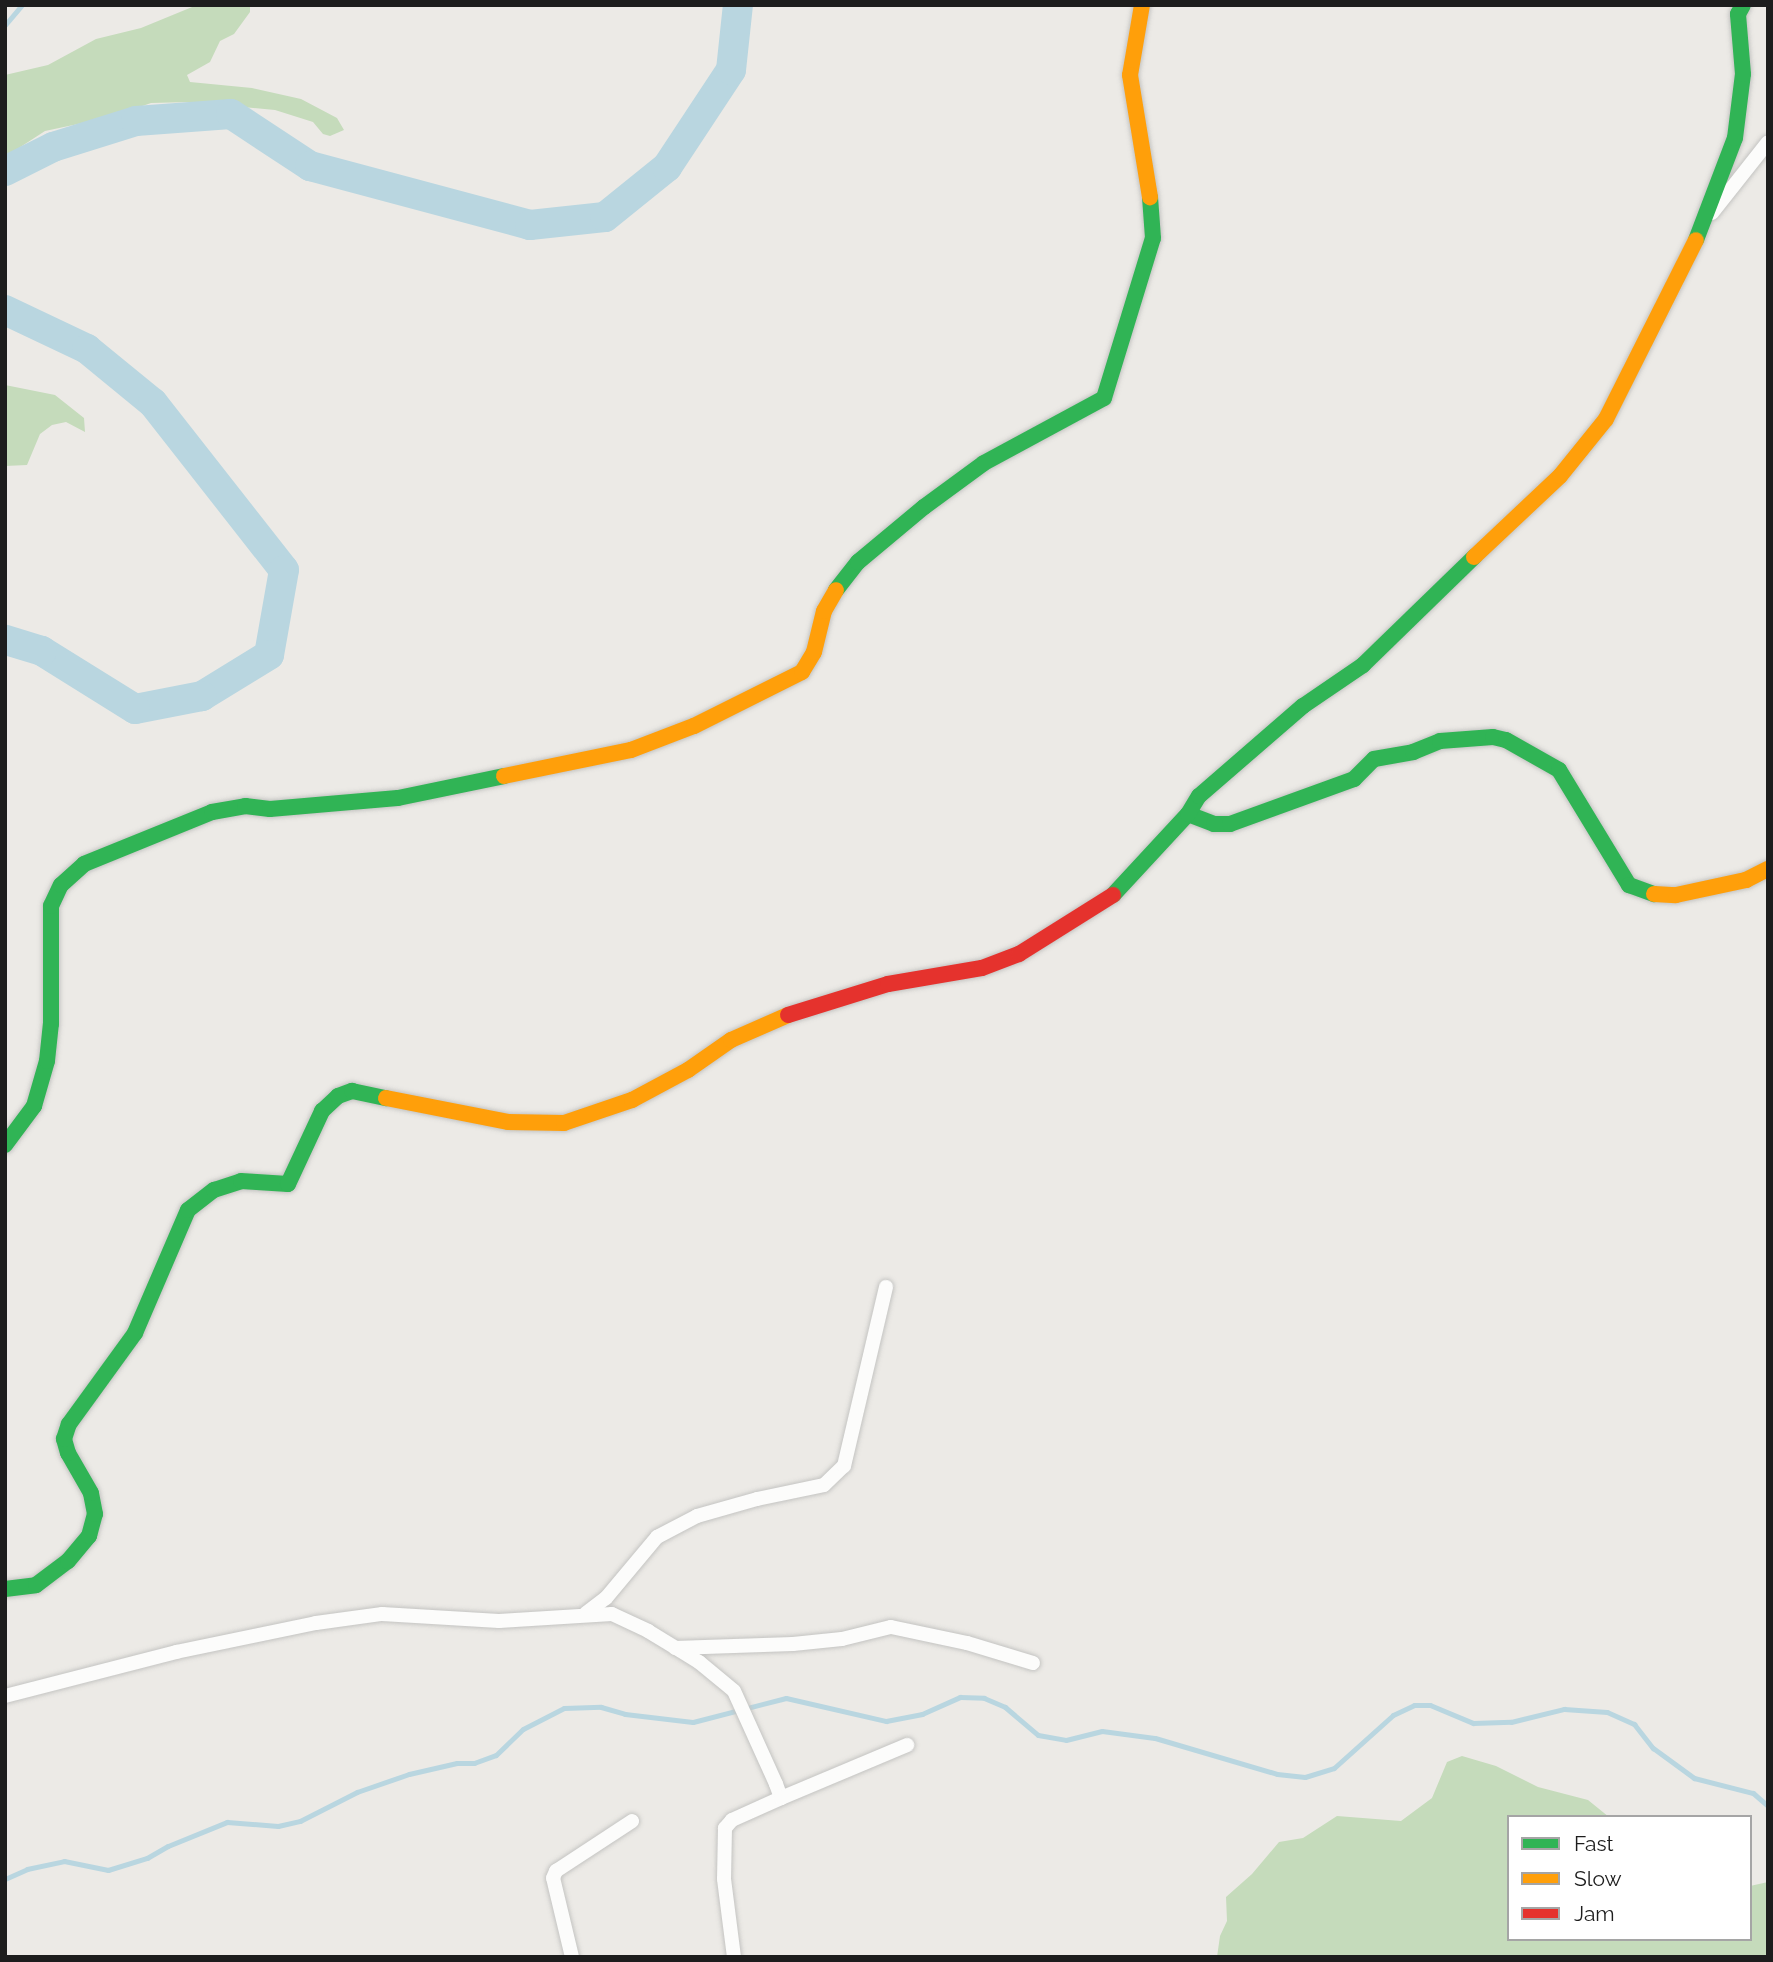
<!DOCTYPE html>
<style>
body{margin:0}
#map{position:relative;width:1773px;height:1962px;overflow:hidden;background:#eceae6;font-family:Raleway,sans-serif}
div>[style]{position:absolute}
.forest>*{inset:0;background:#c5dbbb}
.stream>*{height:5px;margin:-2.5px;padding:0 2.5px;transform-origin:2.5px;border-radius:2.5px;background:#b9d6e0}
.river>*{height:30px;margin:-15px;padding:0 15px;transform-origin:15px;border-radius:15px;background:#b9d6e0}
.roads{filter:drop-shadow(0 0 2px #c4c4c2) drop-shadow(0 0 2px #c4c4c2)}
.street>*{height:14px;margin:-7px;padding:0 7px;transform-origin:7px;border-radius:7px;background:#fcfcfb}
.fast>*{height:16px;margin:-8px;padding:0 8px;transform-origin:8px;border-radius:8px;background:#30b455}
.slow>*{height:16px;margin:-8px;padding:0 8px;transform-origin:8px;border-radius:8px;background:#ff9f0a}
.jam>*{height:16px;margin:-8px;padding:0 8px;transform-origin:8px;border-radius:8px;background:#e5322d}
span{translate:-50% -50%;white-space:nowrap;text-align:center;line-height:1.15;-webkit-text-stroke:5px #fff;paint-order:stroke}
.frame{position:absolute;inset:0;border:7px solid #1d1d1d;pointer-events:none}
.legend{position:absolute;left:1507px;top:1815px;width:245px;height:126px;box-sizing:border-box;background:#fff;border:2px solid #a5a5a5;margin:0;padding:9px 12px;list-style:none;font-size:21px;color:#1d1d1d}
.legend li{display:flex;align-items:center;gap:14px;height:35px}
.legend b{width:35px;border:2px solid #a5a5a5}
</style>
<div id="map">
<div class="forest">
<i style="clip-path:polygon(197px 5px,250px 5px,250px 12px,234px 34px,220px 41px,210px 62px,187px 75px,190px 82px,252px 88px,301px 99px,337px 118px,344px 130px,330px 136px,323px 134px,313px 122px,275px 110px,189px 102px,151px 103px,111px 117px,45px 131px,5px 157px,5px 75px,48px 65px,96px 39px,141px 28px)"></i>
<i style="clip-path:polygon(5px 385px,55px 395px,84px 418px,85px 432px,66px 422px,52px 425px,40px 434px,27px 465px,5px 466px)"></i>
<i style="clip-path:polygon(1462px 1756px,1496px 1766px,1538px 1787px,1588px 1800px,1609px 1817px,1509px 1817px,1509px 1939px,1750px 1939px,1750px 1886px,1768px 1882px,1768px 1957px,1217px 1957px,1220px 1936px,1227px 1921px,1226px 1897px,1252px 1874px,1279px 1842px,1303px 1838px,1337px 1816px,1401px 1821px,1432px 1798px,1447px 1762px)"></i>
</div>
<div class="stream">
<i style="left:5px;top:25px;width:26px;rotate:-50deg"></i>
<i style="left:5px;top:1879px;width:24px;rotate:-24deg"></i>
<i style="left:27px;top:1869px;width:38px;rotate:-12deg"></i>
<i style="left:64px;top:1861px;width:45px;rotate:11.6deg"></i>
<i style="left:108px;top:1870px;width:41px;rotate:-17.1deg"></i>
<i style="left:147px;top:1858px;width:24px;rotate:-30deg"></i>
<i style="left:168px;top:1846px;width:64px;rotate:-22.1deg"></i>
<i style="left:227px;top:1822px;width:51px;rotate:4.5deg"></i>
<i style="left:278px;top:1826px;width:23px;rotate:-13deg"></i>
<i style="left:300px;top:1821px;width:64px;rotate:-27deg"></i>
<i style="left:357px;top:1792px;width:55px;rotate:-19.1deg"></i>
<i style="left:409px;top:1774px;width:49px;rotate:-12.9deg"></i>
<i style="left:457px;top:1763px;width:17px"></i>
<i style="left:474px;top:1763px;width:23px;rotate:-20deg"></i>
<i style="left:496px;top:1755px;width:37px;rotate:-44deg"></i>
<i style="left:523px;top:1729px;width:46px;rotate:-27.1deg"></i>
<i style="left:564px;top:1708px;width:37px;rotate:-2deg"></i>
<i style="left:601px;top:1707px;width:25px;rotate:16deg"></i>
<i style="left:625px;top:1714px;width:68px;rotate:6.7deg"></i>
<i style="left:693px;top:1722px;width:96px;rotate:-14.5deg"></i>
<i style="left:786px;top:1698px;width:103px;rotate:13deg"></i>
<i style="left:886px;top:1721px;width:37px;rotate:-11deg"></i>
<i style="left:922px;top:1714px;width:42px;rotate:-24.1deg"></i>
<i style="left:960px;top:1697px;width:24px;rotate:2deg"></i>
<i style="left:984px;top:1698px;width:23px;rotate:23deg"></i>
<i style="left:1005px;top:1707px;width:43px;rotate:40.3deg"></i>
<i style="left:1038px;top:1735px;width:28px;rotate:10deg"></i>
<i style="left:1066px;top:1740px;width:37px;rotate:-14deg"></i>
<i style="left:1102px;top:1731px;width:53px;rotate:7.5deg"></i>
<i style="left:1155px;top:1738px;width:127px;rotate:16.4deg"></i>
<i style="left:1277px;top:1774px;width:28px;rotate:6deg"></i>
<i style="left:1305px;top:1777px;width:30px;rotate:-17deg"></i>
<i style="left:1334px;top:1768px;width:79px;rotate:-41.9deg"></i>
<i style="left:1393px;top:1715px;width:23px;rotate:-25deg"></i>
<i style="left:1414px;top:1705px;width:16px"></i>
<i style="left:1430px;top:1705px;width:47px;rotate:22.7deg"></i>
<i style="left:1473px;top:1723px;width:38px;rotate:-2deg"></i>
<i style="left:1511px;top:1722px;width:55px;rotate:-13.8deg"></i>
<i style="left:1564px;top:1709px;width:43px;rotate:4deg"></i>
<i style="left:1607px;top:1712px;width:30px;rotate:24deg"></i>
<i style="left:1634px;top:1724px;width:31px;rotate:52deg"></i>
<i style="left:1653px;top:1748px;width:51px;rotate:36.2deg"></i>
<i style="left:1694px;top:1778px;width:61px;rotate:14.3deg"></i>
<i style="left:1753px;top:1793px;width:20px;rotate:41deg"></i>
</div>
<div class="river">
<i style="left:5px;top:171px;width:54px;rotate:-26.6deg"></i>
<i style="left:53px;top:147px;width:87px;rotate:-17.4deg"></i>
<i style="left:136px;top:121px;width:95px;rotate:-4.2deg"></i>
<i style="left:231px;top:114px;width:95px;rotate:33.4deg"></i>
<i style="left:310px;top:166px;width:228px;rotate:15deg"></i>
<i style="left:530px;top:225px;width:75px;rotate:-6.1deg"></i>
<i style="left:605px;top:217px;width:80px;rotate:-38.9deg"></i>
<i style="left:667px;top:167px;width:116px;rotate:-56.6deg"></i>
<i style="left:731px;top:70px;width:65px;rotate:-83.9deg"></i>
<i style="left:5px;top:310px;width:91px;rotate:25.4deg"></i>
<i style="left:87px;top:349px;width:85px;rotate:39.3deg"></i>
<i style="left:153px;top:403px;width:212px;rotate:51.9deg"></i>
<i style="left:284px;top:570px;width:86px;rotate:100deg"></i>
<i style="left:269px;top:655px;width:79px;rotate:148.5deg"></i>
<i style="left:202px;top:696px;width:68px;rotate:169deg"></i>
<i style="left:135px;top:709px;width:110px;rotate:-148.1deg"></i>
<i style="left:42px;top:651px;width:39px;rotate:-163deg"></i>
</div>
<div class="roads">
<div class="street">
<i style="left:1712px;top:213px;width:90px;rotate:-51.7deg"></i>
<i style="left:586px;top:1613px;width:25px;rotate:-37deg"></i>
<i style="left:606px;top:1598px;width:80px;rotate:-50.1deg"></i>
<i style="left:657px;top:1537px;width:45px;rotate:-27.7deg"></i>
<i style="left:697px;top:1516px;width:62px;rotate:-15.8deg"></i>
<i style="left:757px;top:1499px;width:68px;rotate:-11.8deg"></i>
<i style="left:824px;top:1485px;width:28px;rotate:-44deg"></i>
<i style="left:844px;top:1466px;width:184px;rotate:-76.8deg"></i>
<i style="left:675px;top:1648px;width:118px;rotate:-1.9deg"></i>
<i style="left:793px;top:1644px;width:49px;rotate:-5.8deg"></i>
<i style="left:842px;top:1639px;width:50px;rotate:-13.8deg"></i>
<i style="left:891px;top:1627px;width:78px;rotate:11.9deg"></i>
<i style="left:967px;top:1643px;width:69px;rotate:16.9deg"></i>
<i style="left:5px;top:1696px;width:177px;rotate:-14.4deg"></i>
<i style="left:176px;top:1652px;width:143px;rotate:-11.7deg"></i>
<i style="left:316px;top:1623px;width:67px;rotate:-7.8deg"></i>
<i style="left:382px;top:1614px;width:117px;rotate:3.4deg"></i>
<i style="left:499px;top:1621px;width:113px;rotate:-3.5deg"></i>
<i style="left:612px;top:1614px;width:40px;rotate:25deg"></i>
<i style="left:648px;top:1631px;width:60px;rotate:31.3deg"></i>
<i style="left:699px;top:1662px;width:45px;rotate:39.6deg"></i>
<i style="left:734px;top:1691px;width:102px;rotate:65.7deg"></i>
<i style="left:776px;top:1784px;width:15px;rotate:70deg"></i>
<i style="left:781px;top:1798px;width:54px;rotate:155.8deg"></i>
<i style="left:732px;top:1820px;width:11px;rotate:131deg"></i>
<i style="left:725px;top:1828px;width:51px;rotate:91.1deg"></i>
<i style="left:724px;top:1879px;width:79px;rotate:82.7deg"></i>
<i style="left:781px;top:1798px;width:137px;rotate:-22.8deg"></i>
<i style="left:572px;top:1957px;width:81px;rotate:-103.5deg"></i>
<i style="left:553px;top:1878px;width:8px;rotate:-67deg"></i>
<i style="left:556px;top:1871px;width:91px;rotate:-33.3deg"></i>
</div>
<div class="fast">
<i style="left:1696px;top:240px;width:109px;rotate:-69.1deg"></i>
<i style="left:1735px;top:138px;width:64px;rotate:-82.9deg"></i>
<i style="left:1743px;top:74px;width:60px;rotate:-94.8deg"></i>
<i style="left:1738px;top:14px;width:10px;rotate:-61deg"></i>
<i style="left:836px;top:590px;width:36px;rotate:-52deg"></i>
<i style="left:858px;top:562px;width:86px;rotate:-39.8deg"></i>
<i style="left:924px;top:507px;width:74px;rotate:-36.3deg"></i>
<i style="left:984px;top:463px;width:136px;rotate:-28.4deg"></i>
<i style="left:1104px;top:398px;width:167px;rotate:-73deg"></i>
<i style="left:1153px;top:238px;width:41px;rotate:-94.2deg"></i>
<i style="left:1188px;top:814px;width:28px;rotate:21deg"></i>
<i style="left:1214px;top:824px;width:16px"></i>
<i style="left:1230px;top:824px;width:132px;rotate:-19.9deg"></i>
<i style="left:1354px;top:779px;width:28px;rotate:-45deg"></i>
<i style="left:1374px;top:759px;width:40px;rotate:-10deg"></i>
<i style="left:1413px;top:752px;width:29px;rotate:-22deg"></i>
<i style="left:1440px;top:741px;width:53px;rotate:-4.3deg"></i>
<i style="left:1493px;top:737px;width:13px;rotate:13deg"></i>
<i style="left:1506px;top:740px;width:61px;rotate:29.5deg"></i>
<i style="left:1559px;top:770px;width:135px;rotate:58.7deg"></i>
<i style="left:1629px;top:885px;width:27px;rotate:20deg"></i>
<i style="left:1113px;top:895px;width:110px;rotate:-47.2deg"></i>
<i style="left:1188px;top:814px;width:21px;rotate:-59deg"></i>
<i style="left:1199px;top:796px;width:138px;rotate:-40.9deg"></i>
<i style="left:1303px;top:706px;width:73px;rotate:-34.3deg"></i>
<i style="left:1363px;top:665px;width:155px;rotate:-44.2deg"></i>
<i style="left:5px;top:1145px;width:49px;rotate:-53.4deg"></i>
<i style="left:34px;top:1106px;width:47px;rotate:-73.9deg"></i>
<i style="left:47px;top:1061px;width:37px;rotate:-84deg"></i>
<i style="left:51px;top:1024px;width:118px;rotate:-90deg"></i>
<i style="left:51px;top:906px;width:23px;rotate:-65deg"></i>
<i style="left:61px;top:885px;width:31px;rotate:-42deg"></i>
<i style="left:84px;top:864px;width:138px;rotate:-22.1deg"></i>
<i style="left:212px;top:812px;width:34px;rotate:-10deg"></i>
<i style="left:245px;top:806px;width:25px;rotate:7deg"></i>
<i style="left:270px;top:809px;width:128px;rotate:-4.9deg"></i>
<i style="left:398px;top:798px;width:108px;rotate:-11.7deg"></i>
<i style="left:5px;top:1589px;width:31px;rotate:-7deg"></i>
<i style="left:36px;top:1585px;width:40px;rotate:-37deg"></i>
<i style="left:68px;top:1561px;width:33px;rotate:-50deg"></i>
<i style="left:89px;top:1536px;width:23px;rotate:-75deg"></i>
<i style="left:95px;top:1514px;width:21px;rotate:-101deg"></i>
<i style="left:91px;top:1493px;width:46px;rotate:-119.9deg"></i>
<i style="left:68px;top:1453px;width:15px;rotate:-106deg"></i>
<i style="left:64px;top:1439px;width:16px;rotate:-72deg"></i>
<i style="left:69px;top:1424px;width:112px;rotate:-54deg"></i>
<i style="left:135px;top:1333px;width:134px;rotate:-66.7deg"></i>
<i style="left:188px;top:1210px;width:33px;rotate:-38deg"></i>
<i style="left:214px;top:1190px;width:28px;rotate:-18deg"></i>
<i style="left:241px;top:1181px;width:47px;rotate:3.7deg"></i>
<i style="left:288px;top:1184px;width:81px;rotate:-65deg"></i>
<i style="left:322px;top:1111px;width:22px;rotate:-43deg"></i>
<i style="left:338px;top:1096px;width:15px;rotate:-20deg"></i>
<i style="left:352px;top:1091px;width:35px;rotate:12deg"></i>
</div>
<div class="slow">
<i style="left:1142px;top:5px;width:71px;rotate:99.7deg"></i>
<i style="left:1130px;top:75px;width:124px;rotate:80.7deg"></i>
<i style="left:1474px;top:557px;width:118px;rotate:-43.3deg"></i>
<i style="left:1560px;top:476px;width:73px;rotate:-51.1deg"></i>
<i style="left:1606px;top:419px;width:200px;rotate:-63.3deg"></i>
<i style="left:504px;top:776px;width:130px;rotate:-11.6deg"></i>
<i style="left:631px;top:750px;width:67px;rotate:-20.9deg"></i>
<i style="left:694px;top:726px;width:121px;rotate:-26.6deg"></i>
<i style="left:802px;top:672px;width:23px;rotate:-59deg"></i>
<i style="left:814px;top:652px;width:42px;rotate:-76.3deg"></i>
<i style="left:824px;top:611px;width:24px;rotate:-60deg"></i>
<i style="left:1654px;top:894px;width:22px;rotate:3deg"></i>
<i style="left:1676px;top:895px;width:72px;rotate:-12.1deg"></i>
<i style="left:1746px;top:880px;width:25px;rotate:-27deg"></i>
<i style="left:386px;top:1098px;width:124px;rotate:11.1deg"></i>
<i style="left:508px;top:1122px;width:56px;rotate:1deg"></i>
<i style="left:564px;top:1123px;width:72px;rotate:-18.7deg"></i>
<i style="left:632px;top:1100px;width:64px;rotate:-28.2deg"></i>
<i style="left:688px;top:1070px;width:52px;rotate:-34.9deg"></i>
<i style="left:731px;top:1040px;width:62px;rotate:-23.7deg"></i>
</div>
<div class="jam">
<i style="left:788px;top:1015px;width:105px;rotate:-17.2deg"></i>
<i style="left:888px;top:984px;width:95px;rotate:-9.7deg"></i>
<i style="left:982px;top:968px;width:40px;rotate:-21deg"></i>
<i style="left:1019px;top:954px;width:111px;rotate:-32.1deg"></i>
</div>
</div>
<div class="frame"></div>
<ul class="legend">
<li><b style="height:9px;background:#30b455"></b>Fast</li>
<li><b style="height:9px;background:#ff9f0a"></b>Slow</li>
<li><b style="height:9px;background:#e5322d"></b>Jam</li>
</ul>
</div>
